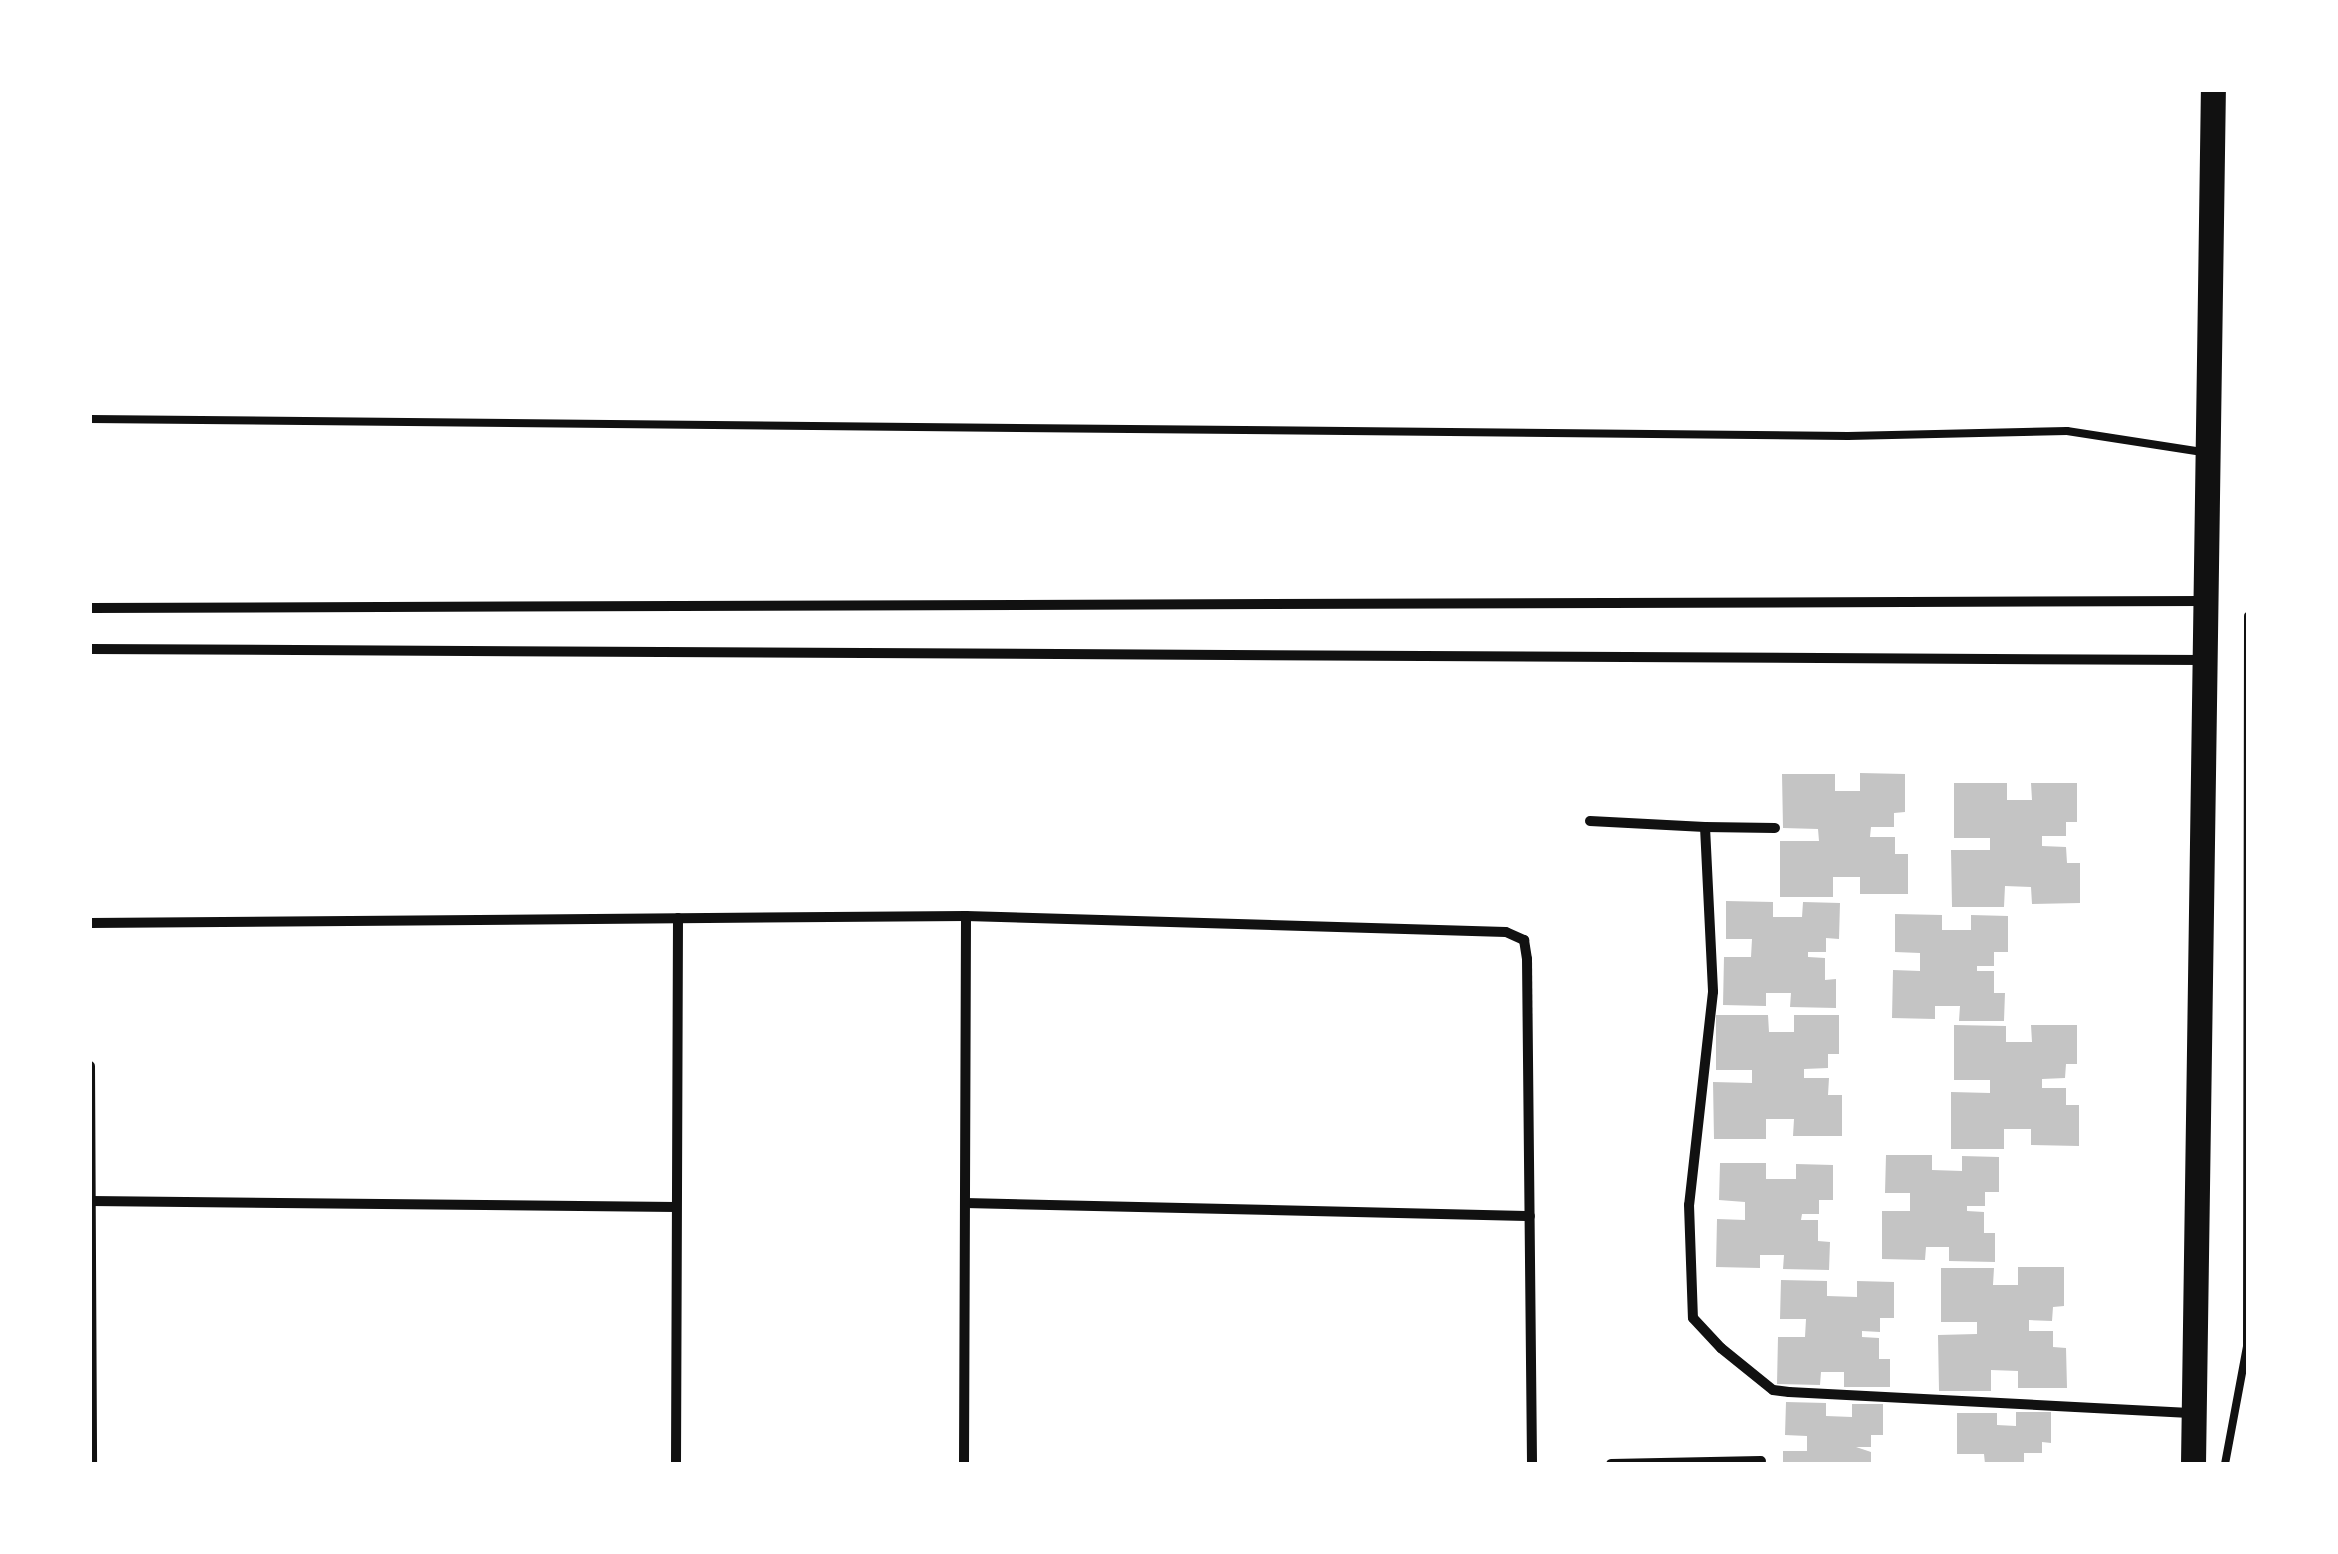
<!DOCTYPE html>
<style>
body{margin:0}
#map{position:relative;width:2338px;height:1554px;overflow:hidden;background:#fff;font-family:Cabin,sans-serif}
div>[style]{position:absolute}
.building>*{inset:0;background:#c4c4c4}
.service>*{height:8px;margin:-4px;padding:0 4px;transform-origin:4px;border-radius:4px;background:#111}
.minor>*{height:10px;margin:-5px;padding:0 5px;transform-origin:5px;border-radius:5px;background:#111}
.primary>*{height:25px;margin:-12.5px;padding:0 12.5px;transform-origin:12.5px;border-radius:12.5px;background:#111}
span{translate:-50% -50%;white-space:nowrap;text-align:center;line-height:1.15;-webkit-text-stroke:8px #fff;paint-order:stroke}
.frame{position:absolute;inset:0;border:92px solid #fff;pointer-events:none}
</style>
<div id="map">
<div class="building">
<i style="clip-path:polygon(1860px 773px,1905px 774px,1905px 812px,1894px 813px,1894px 827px,1871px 827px,1870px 837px,1895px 837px,1895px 854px,1908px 854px,1908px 894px,1860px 894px,1860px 877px,1833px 877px,1833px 897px,1780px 897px,1780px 841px,1819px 841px,1818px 829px,1783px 828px,1782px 774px,1835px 774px,1835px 791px,1860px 791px)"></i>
<i style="clip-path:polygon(1954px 783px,2007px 783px,2007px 800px,2032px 800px,2031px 783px,2077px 783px,2077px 822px,2066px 822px,2066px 836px,2042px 836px,2042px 846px,2066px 847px,2067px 863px,2080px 863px,2080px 903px,2032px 904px,2031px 887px,2005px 886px,2004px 907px,1952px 907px,1951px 850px,1990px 850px,1990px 838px,1954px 838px)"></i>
<i style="clip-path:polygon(1726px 901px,1773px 902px,1773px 917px,1802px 917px,1803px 902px,1840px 903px,1839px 939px,1826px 938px,1826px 952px,1808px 952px,1808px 957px,1825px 958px,1825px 980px,1836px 979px,1836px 1008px,1790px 1007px,1791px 993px,1766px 993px,1766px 1006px,1723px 1005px,1724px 957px,1751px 957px,1752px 939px,1726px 939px)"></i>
<i style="clip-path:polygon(1895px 914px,1942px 915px,1942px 930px,1971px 930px,1971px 915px,2008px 916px,2008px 952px,1994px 952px,1994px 966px,1977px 966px,1977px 971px,1994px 971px,1994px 993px,2005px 993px,2004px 1021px,1959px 1021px,1960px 1006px,1935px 1006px,1935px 1019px,1892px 1018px,1893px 970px,1920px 971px,1920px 953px,1895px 952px)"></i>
<i style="clip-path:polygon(1716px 1015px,1768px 1015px,1769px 1032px,1794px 1032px,1794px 1015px,1839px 1015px,1839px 1054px,1828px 1054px,1828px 1068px,1804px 1069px,1804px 1078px,1829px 1078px,1828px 1095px,1842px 1095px,1842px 1136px,1793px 1136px,1794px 1119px,1766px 1119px,1766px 1139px,1714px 1139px,1713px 1082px,1752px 1083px,1752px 1070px,1716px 1070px)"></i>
<i style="clip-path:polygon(1954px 1025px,2006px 1026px,2006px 1042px,2032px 1042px,2031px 1025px,2077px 1025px,2077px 1064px,2066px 1064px,2065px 1078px,2042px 1079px,2042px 1088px,2066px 1088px,2066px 1105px,2079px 1105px,2079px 1146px,2031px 1145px,2031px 1129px,2004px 1129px,2004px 1149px,1951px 1149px,1951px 1092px,1990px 1093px,1990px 1080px,1954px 1080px)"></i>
<i style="clip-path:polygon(1886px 1155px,1932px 1155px,1932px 1170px,1962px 1171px,1962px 1156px,1999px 1157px,1999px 1192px,1985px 1192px,1985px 1206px,1967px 1206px,1967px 1211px,1984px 1212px,1984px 1233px,1995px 1233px,1995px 1262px,1949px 1261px,1949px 1247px,1926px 1247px,1925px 1260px,1882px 1259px,1882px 1211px,1910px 1211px,1910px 1193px,1885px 1193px)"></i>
<i style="clip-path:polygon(1720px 1163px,1766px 1163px,1766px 1179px,1796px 1179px,1796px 1164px,1833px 1165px,1833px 1200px,1819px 1200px,1819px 1214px,1802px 1214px,1801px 1220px,1818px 1220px,1818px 1241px,1830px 1242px,1829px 1270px,1783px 1269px,1784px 1255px,1760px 1255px,1760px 1268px,1716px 1267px,1717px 1219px,1745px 1220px,1745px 1202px,1719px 1200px)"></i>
<i style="clip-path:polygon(2018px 1267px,2064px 1267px,2064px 1306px,2053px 1307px,2052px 1321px,2029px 1320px,2029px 1331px,2053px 1331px,2053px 1347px,2066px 1348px,2067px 1388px,2018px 1388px,2018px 1371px,1991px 1370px,1991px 1391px,1939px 1391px,1938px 1335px,1977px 1334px,1977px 1322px,1941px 1322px,1941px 1268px,1994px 1268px,1993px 1285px,2018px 1285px)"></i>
<i style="clip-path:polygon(1781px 1280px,1827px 1281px,1827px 1296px,1857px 1297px,1857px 1281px,1894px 1282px,1894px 1318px,1880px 1318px,1880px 1332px,1862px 1331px,1862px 1337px,1879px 1338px,1879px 1359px,1890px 1359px,1890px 1387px,1844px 1387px,1844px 1372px,1821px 1372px,1820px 1385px,1777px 1384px,1778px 1337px,1805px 1337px,1806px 1319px,1780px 1319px)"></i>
<i style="clip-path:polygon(1786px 1402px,1826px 1403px,1826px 1416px,1852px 1417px,1852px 1404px,1883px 1404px,1883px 1435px,1871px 1435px,1871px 1447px,1856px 1447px,1871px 1452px,1871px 1464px,1783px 1464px,1783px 1451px,1807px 1451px,1807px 1436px,1785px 1435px)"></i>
<i style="clip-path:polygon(2016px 1412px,2051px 1412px,2051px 1443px,2042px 1442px,2042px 1453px,2024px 1453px,2024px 1464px,1985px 1464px,1984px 1454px,1957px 1454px,1957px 1413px,1997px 1413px,1997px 1425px,2016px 1426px)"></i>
</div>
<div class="service">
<i style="left:90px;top:419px;width:1758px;rotate:0.55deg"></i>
<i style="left:1848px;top:436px;width:219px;rotate:-1.3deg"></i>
<i style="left:2067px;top:431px;width:137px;rotate:8.8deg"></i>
<i style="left:2225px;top:1464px;width:119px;rotate:-79.4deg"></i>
<i style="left:2247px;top:1347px;width:731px;rotate:-89.92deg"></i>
</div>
<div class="minor">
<i style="left:90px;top:608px;width:2114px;rotate:-0.19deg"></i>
<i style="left:90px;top:649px;width:2114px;rotate:0.3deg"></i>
<i style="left:1590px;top:821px;width:115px;rotate:3deg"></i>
<i style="left:1705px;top:827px;width:165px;rotate:87.2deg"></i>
<i style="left:1713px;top:992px;width:214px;rotate:96.4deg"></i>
<i style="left:1689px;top:1205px;width:113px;rotate:88deg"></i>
<i style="left:1693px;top:1318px;width:41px;rotate:47deg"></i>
<i style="left:1721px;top:1348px;width:67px;rotate:38.9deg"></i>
<i style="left:1773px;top:1390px;width:16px;rotate:7deg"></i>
<i style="left:1789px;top:1392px;width:406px;rotate:3deg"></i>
<i style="left:1705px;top:827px;width:70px;rotate:0.8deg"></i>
<i style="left:90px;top:923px;width:876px;rotate:-0.46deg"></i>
<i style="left:966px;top:916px;width:540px;rotate:1.7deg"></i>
<i style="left:1506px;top:932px;width:20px;rotate:24deg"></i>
<i style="left:1524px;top:940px;width:19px;rotate:81deg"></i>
<i style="left:1527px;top:959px;width:505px;rotate:89.43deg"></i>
<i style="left:90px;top:1066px;width:398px;rotate:89.7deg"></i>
<i style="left:91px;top:1201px;width:585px;rotate:0.59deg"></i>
<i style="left:965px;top:1203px;width:565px;rotate:1.32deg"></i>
<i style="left:676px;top:1464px;width:546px;rotate:-89.79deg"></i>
<i style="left:964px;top:1464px;width:548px;rotate:-89.79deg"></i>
<i style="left:1611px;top:1464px;width:150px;rotate:-1.1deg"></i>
</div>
<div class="primary">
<i style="left:2193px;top:1464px;width:1374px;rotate:-89.17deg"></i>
</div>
<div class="frame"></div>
</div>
